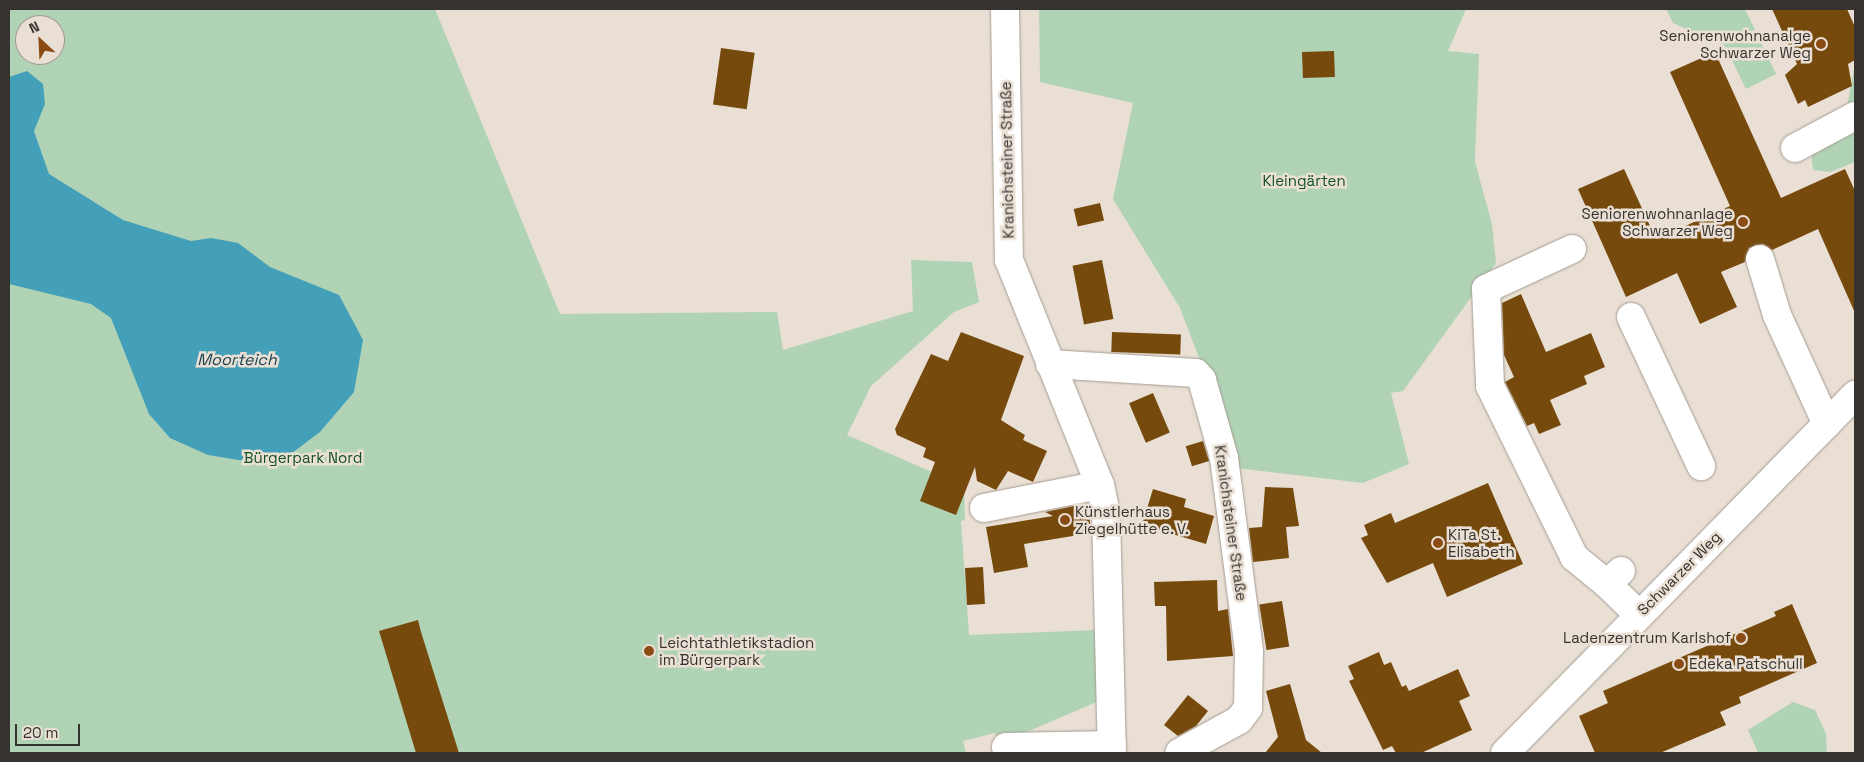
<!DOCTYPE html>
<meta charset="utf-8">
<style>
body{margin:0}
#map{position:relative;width:1864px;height:762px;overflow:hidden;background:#e9dfd4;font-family:"Space Grotesk",sans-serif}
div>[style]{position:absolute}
.green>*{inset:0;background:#b0d3b5}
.water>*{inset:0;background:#449fb8}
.building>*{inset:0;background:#764a0d;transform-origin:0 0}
.roads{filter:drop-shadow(0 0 1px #a59b92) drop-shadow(0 0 1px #a59b92)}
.minor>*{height:28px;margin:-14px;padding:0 14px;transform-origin:14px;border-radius:14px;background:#fff}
.major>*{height:28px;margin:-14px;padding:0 14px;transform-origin:14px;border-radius:14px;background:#fff}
.dots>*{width:14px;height:14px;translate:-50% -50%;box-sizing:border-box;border:2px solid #e9dfd4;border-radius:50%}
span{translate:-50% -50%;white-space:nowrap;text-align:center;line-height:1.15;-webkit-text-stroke:5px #e9dfd4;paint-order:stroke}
.poi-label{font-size:15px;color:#36322e}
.right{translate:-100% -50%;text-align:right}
.left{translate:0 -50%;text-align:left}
.street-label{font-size:15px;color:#36322e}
.park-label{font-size:15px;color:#115124}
.water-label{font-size:16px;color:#1a434e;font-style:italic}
.frame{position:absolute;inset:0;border:10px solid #36322e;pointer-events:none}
.north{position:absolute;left:15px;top:15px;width:50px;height:50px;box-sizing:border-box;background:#e9dfd4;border:1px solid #a19a92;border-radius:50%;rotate:335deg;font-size:14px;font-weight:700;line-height:20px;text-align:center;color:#36322e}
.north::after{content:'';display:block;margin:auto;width:18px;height:22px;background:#8b4b15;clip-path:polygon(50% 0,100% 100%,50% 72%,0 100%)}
.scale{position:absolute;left:15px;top:724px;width:65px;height:22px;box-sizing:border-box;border:2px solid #36322e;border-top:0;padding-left:6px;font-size:15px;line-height:18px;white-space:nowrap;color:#36322e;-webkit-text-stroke:4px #e9dfd4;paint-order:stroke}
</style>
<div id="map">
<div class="green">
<i style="clip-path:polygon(evenodd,9px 9px,435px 9px,560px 314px,777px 312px,783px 350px,913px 311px,911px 260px,972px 262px,979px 302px,954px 312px,871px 386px,847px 435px,964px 486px,965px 520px,961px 521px,969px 635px,1096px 630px,1099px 701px,1001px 743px,995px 733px,963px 741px,966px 753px,9px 753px,9px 9px,25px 25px,55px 25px,55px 55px,25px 55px,25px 25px)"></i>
<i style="clip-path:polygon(1039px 9px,1466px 9px,1448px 51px,1479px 54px,1475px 162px,1492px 224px,1496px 263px,1403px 391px,1391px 393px,1409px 464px,1363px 483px,1236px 468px,1228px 434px,1180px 308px,1113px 199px,1133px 103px,1040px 82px)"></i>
<i style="clip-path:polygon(1666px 9px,1745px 9px,1776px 74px,1746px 89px,1725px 46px,1673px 23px)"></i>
<i style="clip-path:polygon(1855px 64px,1855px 162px,1830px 172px,1813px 170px,1811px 151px,1847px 107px)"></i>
<i style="clip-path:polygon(1793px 702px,1815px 710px,1826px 734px,1827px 753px,1758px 753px,1748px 730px)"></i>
</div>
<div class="water">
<i style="clip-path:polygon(27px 71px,43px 84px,45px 104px,34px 131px,49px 174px,123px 220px,191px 241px,211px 238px,238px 243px,270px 267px,339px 295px,363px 340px,354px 392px,320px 432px,288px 456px,245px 461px,208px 455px,170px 438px,149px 414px,111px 318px,91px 304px,9px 284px,9px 77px)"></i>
</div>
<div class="building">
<i style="clip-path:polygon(1772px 9px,1847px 9px,1855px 27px,1855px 60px,1848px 64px,1852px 86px,1808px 107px,1805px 100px,1798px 104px,1785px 75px,1797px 64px)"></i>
<i style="left:721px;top:48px;width:34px;height:57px;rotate:8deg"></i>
<i style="left:1334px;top:51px;width:26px;height:32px;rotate:88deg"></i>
<i style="clip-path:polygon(1715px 52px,1781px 198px,1845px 169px,1855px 191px,1855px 313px,1818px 229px,1772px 250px,1763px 244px,1749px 248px,1745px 262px,1721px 272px,1737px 307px,1700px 324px,1677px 273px,1626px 297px,1578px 189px,1624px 169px,1656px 239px,1730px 206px,1670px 72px)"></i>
<i style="left:1100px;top:203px;width:18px;height:27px;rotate:77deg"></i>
<i style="left:1102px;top:260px;width:60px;height:30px;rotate:79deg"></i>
<i style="clip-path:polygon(1521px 294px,1546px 352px,1591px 333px,1605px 367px,1584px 376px,1587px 384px,1550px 400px,1561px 425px,1539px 434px,1534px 423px,1527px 426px,1505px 382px,1514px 377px,1504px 355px,1502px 303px)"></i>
<i style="clip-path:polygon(961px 332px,1024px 356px,1001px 420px,1025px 435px,1023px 440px,1047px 451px,1033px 482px,1008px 471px,996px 490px,977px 481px,975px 467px,956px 515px,920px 501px,935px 462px,923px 457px,926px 448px,897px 435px,895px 429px,931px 354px,948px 361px)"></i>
<i style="left:1112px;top:332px;width:69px;height:20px;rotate:2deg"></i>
<i style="left:1153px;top:393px;width:43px;height:26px;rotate:67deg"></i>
<i style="left:1203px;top:441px;width:21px;height:18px;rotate:73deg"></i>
<i style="clip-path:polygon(1488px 483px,1523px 564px,1447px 597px,1433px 563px,1387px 583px,1361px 538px,1368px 535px,1364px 525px,1391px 513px,1395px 523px)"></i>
<i style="clip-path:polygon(1265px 487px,1293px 488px,1299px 526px,1286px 527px,1289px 558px,1253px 562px,1249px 528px,1262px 527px)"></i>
<i style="clip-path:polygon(1153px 489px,1186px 499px,1184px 507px,1214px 516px,1206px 544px,1142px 525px)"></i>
<i style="clip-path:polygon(1088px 503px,1091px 533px,1024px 544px,1028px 567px,994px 573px,986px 527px,1053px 516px,1045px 512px)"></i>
<i style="left:983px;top:567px;width:37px;height:18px;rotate:87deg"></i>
<i style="clip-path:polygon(1217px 580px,1218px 611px,1228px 609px,1233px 656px,1167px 661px,1166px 606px,1155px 606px,1154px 582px)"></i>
<i style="left:1282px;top:601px;width:46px;height:23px;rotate:81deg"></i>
<i style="clip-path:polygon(1792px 604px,1817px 663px,1739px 697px,1741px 703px,1720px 712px,1726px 725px,1660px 753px,1595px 753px,1579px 716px,1608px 703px,1603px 691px,1776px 616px,1774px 612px)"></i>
<i style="clip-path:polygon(418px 620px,421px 632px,459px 753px,416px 753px,379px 631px)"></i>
<i style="clip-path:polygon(1379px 652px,1384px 665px,1391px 662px,1402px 687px,1406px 685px,1409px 691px,1458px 669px,1470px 696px,1459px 701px,1472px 730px,1421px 753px,1396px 753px,1392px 746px,1383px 750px,1349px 681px,1354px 679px,1348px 666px)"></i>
<i style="clip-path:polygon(1290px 684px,1306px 740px,1322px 753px,1265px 753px,1278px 737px,1266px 691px)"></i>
<i style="clip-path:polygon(1188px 695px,1208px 711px,1196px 726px,1178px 736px,1164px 725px)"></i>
</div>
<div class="roads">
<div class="minor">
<i style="left:1795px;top:148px;width:68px;rotate:-28.1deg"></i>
<i style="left:1572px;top:249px;width:95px;rotate:155.1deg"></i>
<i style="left:1486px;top:289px;width:97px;rotate:87.6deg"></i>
<i style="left:1490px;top:386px;width:191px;rotate:63.8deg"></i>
<i style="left:1574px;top:557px;width:43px;rotate:39.3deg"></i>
<i style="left:1760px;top:259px;width:59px;rotate:73.1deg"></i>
<i style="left:1777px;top:315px;width:120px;rotate:65.4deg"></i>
<i style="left:1631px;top:317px;width:165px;rotate:64.8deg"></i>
<i style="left:1050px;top:364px;width:146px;rotate:3.5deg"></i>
<i style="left:1196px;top:373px;width:9px;rotate:49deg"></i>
<i style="left:1202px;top:380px;width:81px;rotate:74.2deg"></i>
<i style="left:1224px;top:458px;width:195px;rotate:82.6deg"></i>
<i style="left:1249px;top:651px;width:57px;rotate:91deg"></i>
<i style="left:1248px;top:708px;width:15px;rotate:127deg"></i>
<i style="left:1239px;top:720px;width:68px;rotate:151.2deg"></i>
<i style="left:984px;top:508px;width:118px;rotate:-11.2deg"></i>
<i style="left:1621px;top:571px;width:19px;rotate:137deg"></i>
<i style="left:1607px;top:584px;width:43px;rotate:44.1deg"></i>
<i style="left:1006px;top:747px;width:106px;rotate:-1.1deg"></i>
<i style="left:1505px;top:753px;width:501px;rotate:-45.65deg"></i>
</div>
<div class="major">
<i style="left:1005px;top:9px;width:251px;rotate:89.1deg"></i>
<i style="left:1009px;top:260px;width:243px;rotate:68deg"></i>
<i style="left:1100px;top:485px;width:29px;rotate:78deg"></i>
<i style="left:1106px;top:513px;width:240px;rotate:88.6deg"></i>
</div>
</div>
<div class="dots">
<i style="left:1821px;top:44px;background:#8b4b15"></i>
<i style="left:1743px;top:222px;background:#8b4b15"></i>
<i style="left:1065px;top:520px;background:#8b4b15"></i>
<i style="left:1438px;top:543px;background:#8b4b15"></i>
<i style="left:1741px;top:638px;background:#8b4b15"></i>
<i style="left:649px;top:651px;background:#8b4b15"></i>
<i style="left:1679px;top:664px;background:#8b4b15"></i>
</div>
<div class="poi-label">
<span class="right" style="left:1811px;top:44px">Seniorenwohnanalge<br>Schwarzer Weg</span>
<span class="right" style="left:1733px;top:222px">Seniorenwohnanlage<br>Schwarzer Weg</span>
<span class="left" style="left:1075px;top:520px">Künstlerhaus<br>Ziegelhütte e. V.</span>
<span class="left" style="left:1448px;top:543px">KiTa St.<br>Elisabeth</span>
<span class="right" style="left:1731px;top:638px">Ladenzentrum Karlshof</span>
<span class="left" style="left:659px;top:651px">Leichtathletikstadion<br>im Bürgerpark</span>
<span class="left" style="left:1689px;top:664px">Edeka Patschull</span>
</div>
<div class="street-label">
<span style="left:1007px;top:160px;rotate:-91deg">Kranichsteiner Straße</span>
<span style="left:1231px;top:523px;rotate:82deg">Kranichsteiner Straße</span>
<span style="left:1679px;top:573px;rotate:-45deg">Schwarzer Weg</span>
</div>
<div class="park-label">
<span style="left:1304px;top:181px">Kleingärten</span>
<span style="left:303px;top:458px">Bürgerpark Nord</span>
</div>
<div class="water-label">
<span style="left:237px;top:360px">Moorteich</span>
</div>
<div class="frame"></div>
<div class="north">N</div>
<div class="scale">20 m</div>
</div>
